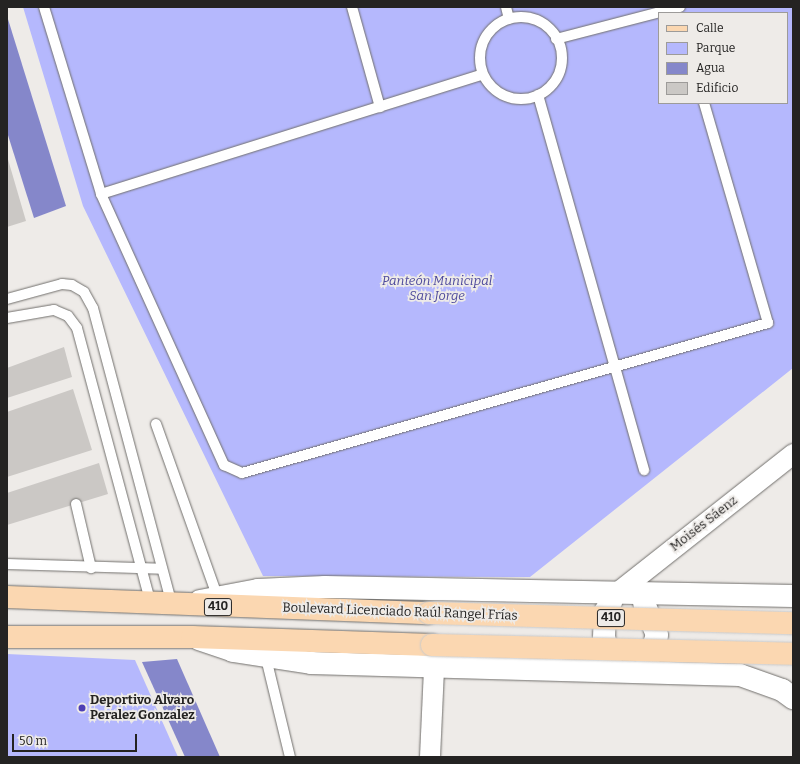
<!DOCTYPE html>
<meta charset="utf-8">
<style>
body{margin:0}
#map{position:relative;width:800px;height:764px;overflow:hidden;background:#eeebe8;font-family:Bitter,serif}
div>[style]{position:absolute}
.green>*{inset:0;background:#b5b8fd}
.water>*{inset:0;background:#8587ca}
.building>*{inset:0;background:#cbc8c5}
.roads{filter:drop-shadow(0 0 1px #716f6c) drop-shadow(0 0 1px #716f6c)}
.lane>*{height:10px;margin:-5px;padding:0 5px;transform-origin:5px;border-radius:5px;background:#fff}
.lane>.ring{margin:-5px;padding:0;box-sizing:content-box;background:none;border:10px solid #fff;border-radius:50%}
.street>*{height:20px;margin:-10px;padding:0 10px;transform-origin:10px;border-radius:10px;background:#fff}
.secondary>*{height:22px;margin:-11px;padding:0 11px;transform-origin:11px;border-radius:11px;background:#fff}
.primary>*{height:22px;margin:-11px;padding:0 11px;transform-origin:11px;border-radius:11px;background:#fbd7b1}
.bridges{filter:drop-shadow(0 0 1px #cacaca) drop-shadow(0 0 1px #cacaca)}
.primary-bridge>*{height:22px;margin:-11px;padding:0 11px;transform-origin:11px;border-radius:11px;background:#fbd7b1}
.dots>*{width:11px;height:11px;translate:-50% -50%;box-sizing:border-box;border:2px solid #eeebe8;border-radius:50%}
span{translate:-50% -50%;white-space:nowrap;text-align:center;line-height:1.15;-webkit-text-stroke:3.5px #eeebe8;paint-order:stroke}
.shield-label span{padding:1px 3px;background:#eeebe8;border:1px solid;border-radius:3px;-webkit-text-stroke-width:0}
.shield-label{font-size:12px;color:#242322;font-weight:700}
.park-label{font-size:13px;color:#4e4a9c;font-style:italic}
.street-label{font-size:13px;color:#242322}
.poi-label{font-size:13px;color:#242322;font-weight:700}
.left{translate:0 -50%;text-align:left}
.frame{position:absolute;inset:0;border:8px solid #242322;pointer-events:none}
.legend{position:absolute;left:658px;top:12px;width:130px;height:92px;box-sizing:border-box;background:#eeebe8;border:1px solid #9d9b99;margin:0;padding:5px 7px;list-style:none;font-size:12px;color:#242322}
.legend li{display:flex;align-items:center;gap:8px;height:20px}
.legend b{width:20px;border:1px solid #9d9b99}
.scale{position:absolute;left:12px;top:734px;width:125px;height:18px;box-sizing:border-box;border:2px solid #242322;border-top:0;padding-left:5px;font-size:12px;line-height:14px;white-space:nowrap;color:#242322;-webkit-text-stroke:3px #eeebe8;paint-order:stroke}
</style>
<div id="map">
<div class="green">
<i style="clip-path:polygon(evenodd,23px 7px,793px 7px,793px 368px,530px 577px,263px 576px,83px 206px,23px 7px,659px 13px,787px 13px,787px 103px,659px 103px,659px 13px)"></i>
<i style="clip-path:polygon(7px 654px,135px 660px,178px 757px,7px 757px)"></i>
</div>
<div class="water">
<i style="clip-path:polygon(7px 16px,66px 206px,34px 218px,7px 132px)"></i>
<i style="clip-path:polygon(177px 659px,220px 757px,185px 757px,142px 662px)"></i>
</div>
<div class="building">
<i style="clip-path:polygon(7px 156px,26px 221px,7px 227px)"></i>
<i style="clip-path:polygon(64px 347px,72px 377px,7px 398px,7px 368px)"></i>
<i style="clip-path:polygon(73px 389px,92px 450px,7px 477px,7px 412px)"></i>
<i style="clip-path:polygon(99px 463px,108px 494px,7px 525px,7px 493px)"></i>
</div>
<div class="roads">
<div class="lane">
<i style="left:44px;top:7px;width:195px;rotate:73deg"></i>
<i style="left:101px;top:194px;width:298px;rotate:65.6deg"></i>
<i style="left:224px;top:465px;width:20px;rotate:24deg"></i>
<i style="left:242px;top:473px;width:547px;rotate:-15.92deg"></i>
<i style="left:768px;top:323px;width:229px;rotate:-106.2deg"></i>
<i style="left:352px;top:7px;width:104px;rotate:74.4deg"></i>
<i style="left:506px;top:7px;width:12px;rotate:76deg"></i>
<i class="ring" style="left:480px;top:17px;width:72px;height:72px"></i>
<i style="left:556px;top:39px;width:128px;rotate:-14.5deg"></i>
<i style="left:538px;top:95px;width:390px;rotate:74.2deg"></i>
<i style="left:101px;top:194px;width:400px;rotate:-17.4deg"></i>
<i style="left:7px;top:299px;width:57px;rotate:-15.3deg"></i>
<i style="left:62px;top:284px;width:10px;rotate:6deg"></i>
<i style="left:72px;top:285px;width:14px;rotate:30deg"></i>
<i style="left:84px;top:292px;width:18px;rotate:61deg"></i>
<i style="left:93px;top:308px;width:307px;rotate:75.1deg"></i>
<i style="left:7px;top:318px;width:48px;rotate:-9.7deg"></i>
<i style="left:54px;top:310px;width:15px;rotate:23deg"></i>
<i style="left:68px;top:316px;width:15px;rotate:53deg"></i>
<i style="left:77px;top:328px;width:286px;rotate:75deg"></i>
<i style="left:156px;top:424px;width:182px;rotate:70.4deg"></i>
<i style="left:76px;top:504px;width:66px;rotate:76.8deg"></i>
<i style="left:7px;top:564px;width:155px;rotate:1.8deg"></i>
<i style="left:266px;top:658px;width:102px;rotate:76.4deg"></i>
</div>
<div class="street">
<i style="left:616px;top:594px;width:226px;rotate:-38.3deg"></i>
<i style="left:430px;top:757px;width:89px;rotate:-87.4deg"></i>
</div>
<div class="secondary">
<i style="left:200px;top:601px;width:59px;rotate:-10.7deg"></i>
<i style="left:258px;top:590px;width:67px;rotate:-2.6deg"></i>
<i style="left:325px;top:587px;width:468px;rotate:1.1deg"></i>
<i style="left:644px;top:603px;width:35px;rotate:68deg"></i>
<i style="left:657px;top:635px;width:34px;rotate:109deg"></i>
<i style="left:199px;top:639px;width:36px;rotate:19deg"></i>
<i style="left:233px;top:651px;width:79px;rotate:8.7deg"></i>
<i style="left:311px;top:663px;width:429px;rotate:1.6deg"></i>
<i style="left:740px;top:675px;width:45px;rotate:19.7deg"></i>
<i style="left:782px;top:690px;width:14px;rotate:36deg"></i>
<i style="left:612px;top:667px;width:30px;rotate:-105deg"></i>
<i style="left:604px;top:638px;width:26px;rotate:-88deg"></i>
<i style="left:605px;top:612px;width:14px;rotate:-60deg"></i>
</div>
<div class="primary">
<i style="left:7px;top:597px;width:422px;rotate:2.2deg"></i>
<i style="left:7px;top:637px;width:185px"></i>
<i style="left:192px;top:637px;width:240px;rotate:1.9deg"></i>
</div>
</div>
<div class="bridges">
<div class="primary-bridge">
<i style="left:429px;top:613px;width:364px;rotate:1.6deg"></i>
<i style="left:432px;top:645px;width:361px;rotate:1.4deg"></i>
</div>
</div>
<div class="dots">
<i style="left:82px;top:708px;background:#4d3eb5"></i>
</div>
<div class="shield-label">
<span style="left:218px;top:607px">410</span>
<span style="left:611px;top:618px">410</span>
</div>
<div class="park-label">
<span style="left:437px;top:289px">Panteón Municipal<br>San Jorge</span>
</div>
<div class="street-label">
<span style="left:704px;top:524px;rotate:-38deg">Moisés Sáenz</span>
<span style="left:400px;top:612px;rotate:2deg">Boulevard Licenciado Raúl Rangel Frías</span>
</div>
<div class="poi-label">
<span class="left" style="left:90px;top:708px">Deportivo Alvaro<br>Peralez Gonzalez</span>
</div>
<div class="frame"></div>
<ul class="legend">
<li><b style="height:5px;background:#fbd7b1"></b>Calle</li>
<li><b style="height:11px;background:#b5b8fd"></b>Parque</li>
<li><b style="height:11px;background:#8587ca"></b>Agua</li>
<li><b style="height:11px;background:#cbc8c5"></b>Edificio</li>
</ul>
<div class="scale">50 m</div>
</div>
